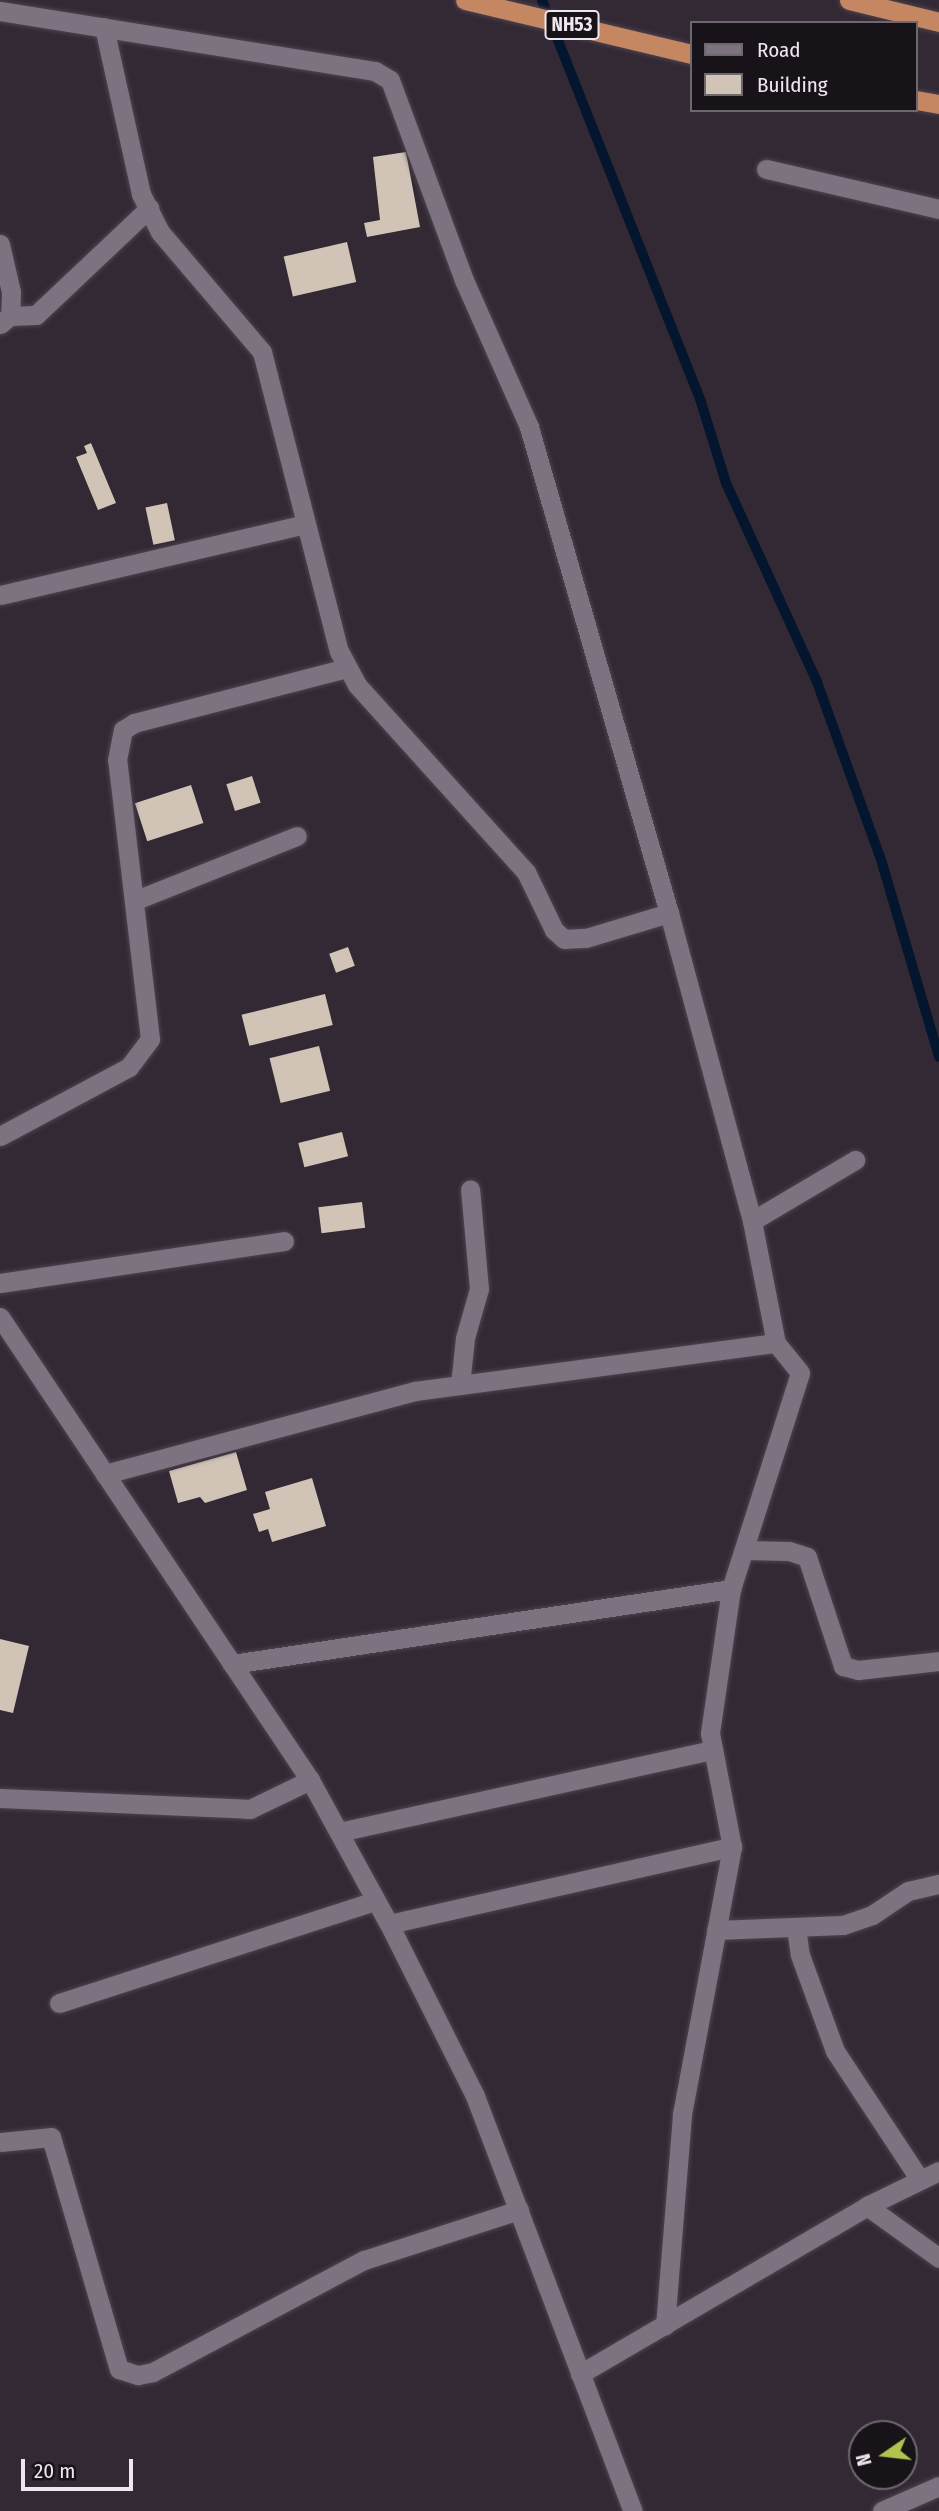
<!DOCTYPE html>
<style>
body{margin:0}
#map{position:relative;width:939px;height:2511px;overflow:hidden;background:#322934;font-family:"Fira Sans Condensed",sans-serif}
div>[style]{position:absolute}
.stream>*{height:10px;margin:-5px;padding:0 5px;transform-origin:5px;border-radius:5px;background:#04162d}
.building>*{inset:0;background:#d1c3b6;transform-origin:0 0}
.roads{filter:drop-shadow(0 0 2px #4d444e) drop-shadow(0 0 2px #4d444e)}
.minor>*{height:19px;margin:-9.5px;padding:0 9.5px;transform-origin:9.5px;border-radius:9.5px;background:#7d727f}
.trunk>*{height:19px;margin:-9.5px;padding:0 9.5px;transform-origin:9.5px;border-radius:9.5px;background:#c58662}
span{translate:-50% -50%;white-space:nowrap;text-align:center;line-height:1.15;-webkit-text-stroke:7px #171318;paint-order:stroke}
.shield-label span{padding:2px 5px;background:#171318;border:2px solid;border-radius:5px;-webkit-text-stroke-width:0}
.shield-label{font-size:19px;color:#eee7ef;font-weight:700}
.legend{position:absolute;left:690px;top:21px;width:228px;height:91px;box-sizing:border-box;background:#171318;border:2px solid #6d686e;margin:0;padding:9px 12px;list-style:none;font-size:21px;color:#eee7ef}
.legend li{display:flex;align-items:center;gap:14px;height:35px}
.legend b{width:35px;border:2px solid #6d686e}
.north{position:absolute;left:848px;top:2420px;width:70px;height:70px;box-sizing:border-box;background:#171318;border:2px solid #6d686e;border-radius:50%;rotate:256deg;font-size:19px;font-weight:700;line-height:28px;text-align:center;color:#eee7ef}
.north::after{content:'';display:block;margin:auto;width:24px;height:32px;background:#b2c34c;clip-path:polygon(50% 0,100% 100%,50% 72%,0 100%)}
.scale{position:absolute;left:21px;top:2459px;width:112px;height:32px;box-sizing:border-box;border:4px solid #eee7ef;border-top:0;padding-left:9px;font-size:21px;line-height:24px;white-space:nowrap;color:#eee7ef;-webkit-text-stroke:5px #171318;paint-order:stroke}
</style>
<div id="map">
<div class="stream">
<i style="left:542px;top:0;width:432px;rotate:68.4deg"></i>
<i style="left:701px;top:402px;width:85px;rotate:72.8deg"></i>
<i style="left:726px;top:483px;width:219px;rotate:65.4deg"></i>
<i style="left:817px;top:682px;width:192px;rotate:70.2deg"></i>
<i style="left:882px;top:863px;width:202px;rotate:73.6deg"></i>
</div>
<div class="building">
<i style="clip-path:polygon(406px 152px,420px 227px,367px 237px,364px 223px,380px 220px,373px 157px)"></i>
<i style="left:347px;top:242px;width:41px;height:65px;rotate:77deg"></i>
<i style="clip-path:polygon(91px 443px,116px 503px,98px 510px,76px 457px,87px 453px,84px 446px)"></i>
<i style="left:167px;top:503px;width:38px;height:22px;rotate:78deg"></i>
<i style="left:252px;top:776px;width:28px;height:27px;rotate:72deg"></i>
<i style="left:191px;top:785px;width:40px;height:59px;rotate:72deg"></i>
<i style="left:348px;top:947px;width:20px;height:20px;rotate:70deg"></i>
<i style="left:325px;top:994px;width:32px;height:86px;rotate:76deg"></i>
<i style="left:319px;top:1046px;width:46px;height:51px;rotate:76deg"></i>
<i style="left:342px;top:1132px;width:25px;height:45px;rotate:76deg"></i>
<i style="left:362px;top:1202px;width:26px;height:44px;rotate:83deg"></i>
<i style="clip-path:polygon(236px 1452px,247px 1490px,205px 1503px,200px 1497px,178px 1503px,169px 1471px)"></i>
<i style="clip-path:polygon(312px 1478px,326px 1526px,272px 1542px,268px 1529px,259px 1532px,253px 1514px,270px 1509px,265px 1492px)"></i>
<i style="clip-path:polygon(0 1639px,29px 1646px,13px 1713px,0 1710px)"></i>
</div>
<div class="roads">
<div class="minor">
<i style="left:0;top:11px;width:380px;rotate:9.1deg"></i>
<i style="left:375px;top:71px;width:17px;rotate:31deg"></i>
<i style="left:390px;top:80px;width:213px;rotate:69.7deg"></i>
<i style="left:464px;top:280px;width:161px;rotate:66.1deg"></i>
<i style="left:529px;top:427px;width:506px;rotate:73.93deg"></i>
<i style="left:669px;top:913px;width:319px;rotate:74.9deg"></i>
<i style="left:752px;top:1221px;width:124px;rotate:78.9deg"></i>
<i style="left:104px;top:27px;width:171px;rotate:77.5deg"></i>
<i style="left:141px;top:194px;width:42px;rotate:63.4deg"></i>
<i style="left:160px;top:232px;width:157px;rotate:49.6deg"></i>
<i style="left:262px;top:352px;width:309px;rotate:75.6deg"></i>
<i style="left:339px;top:651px;width:38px;rotate:62deg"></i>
<i style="left:357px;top:685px;width:252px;rotate:47.9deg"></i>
<i style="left:526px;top:872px;width:64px;rotate:64.2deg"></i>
<i style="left:554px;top:930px;width:13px;rotate:42deg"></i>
<i style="left:564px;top:939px;width:22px;rotate:-3deg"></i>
<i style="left:586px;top:938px;width:87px;rotate:-16.8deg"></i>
<i style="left:766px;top:169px;width:178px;rotate:13deg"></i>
<i style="left:0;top:244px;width:49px;rotate:77.1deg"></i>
<i style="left:11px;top:292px;width:24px;rotate:92deg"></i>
<i style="left:0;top:324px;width:13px;rotate:-39deg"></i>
<i style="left:10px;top:316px;width:26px;rotate:-2deg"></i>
<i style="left:36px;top:315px;width:156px;rotate:-43.4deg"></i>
<i style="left:0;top:595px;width:312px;rotate:-13.1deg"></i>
<i style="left:136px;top:900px;width:173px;rotate:-21.7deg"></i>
<i style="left:0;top:1136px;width:146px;rotate:-28.1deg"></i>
<i style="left:129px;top:1067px;width:35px;rotate:-53deg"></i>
<i style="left:150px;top:1039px;width:281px;rotate:-96.7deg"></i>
<i style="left:117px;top:760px;width:31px;rotate:-79deg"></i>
<i style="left:123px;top:730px;width:13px;rotate:-32deg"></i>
<i style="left:134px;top:723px;width:219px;rotate:-14.5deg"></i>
<i style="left:752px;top:1221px;width:120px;rotate:-30.6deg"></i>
<i style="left:0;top:1283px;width:287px;rotate:-8.4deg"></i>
<i style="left:0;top:1317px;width:557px;rotate:56.2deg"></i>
<i style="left:310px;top:1780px;width:164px;rotate:61.3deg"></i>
<i style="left:389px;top:1924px;width:192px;rotate:63.4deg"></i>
<i style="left:475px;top:2096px;width:444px;rotate:69.2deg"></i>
<i style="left:460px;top:1385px;width:47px;rotate:-83.9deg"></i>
<i style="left:465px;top:1338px;width:51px;rotate:-74.1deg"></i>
<i style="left:479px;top:1289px;width:100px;rotate:-95.1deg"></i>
<i style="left:105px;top:1474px;width:321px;rotate:-15deg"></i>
<i style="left:415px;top:1391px;width:364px;rotate:-7.6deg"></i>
<i style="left:776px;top:1343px;width:38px;rotate:51deg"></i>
<i style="left:800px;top:1373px;width:227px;rotate:107.7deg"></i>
<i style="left:731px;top:1589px;width:146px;rotate:98.3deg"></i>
<i style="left:710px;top:1733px;width:116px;rotate:79.1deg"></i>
<i style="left:732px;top:1847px;width:273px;rotate:100.6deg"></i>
<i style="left:682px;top:2115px;width:211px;rotate:94.6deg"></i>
<i style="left:745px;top:1550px;width:44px;rotate:1.3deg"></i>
<i style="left:789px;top:1551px;width:19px;rotate:18deg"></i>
<i style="left:807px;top:1557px;width:115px;rotate:71.7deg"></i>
<i style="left:843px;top:1666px;width:16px;rotate:15deg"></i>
<i style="left:858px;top:1670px;width:81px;rotate:-6.3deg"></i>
<i style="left:232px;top:1664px;width:505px;rotate:-8.55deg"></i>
<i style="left:0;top:1798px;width:250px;rotate:2.5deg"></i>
<i style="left:250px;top:1809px;width:67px;rotate:-25.8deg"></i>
<i style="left:339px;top:1832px;width:383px;rotate:-12.4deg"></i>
<i style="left:389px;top:1924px;width:352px;rotate:-12.7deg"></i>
<i style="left:796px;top:1927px;width:28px;rotate:82deg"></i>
<i style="left:800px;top:1955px;width:102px;rotate:70deg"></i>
<i style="left:835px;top:2051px;width:154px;rotate:56.6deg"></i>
<i style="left:716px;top:1930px;width:127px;rotate:-2.3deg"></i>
<i style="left:843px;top:1925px;width:31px;rotate:-19deg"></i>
<i style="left:872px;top:1915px;width:43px;rotate:-33.7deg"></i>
<i style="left:908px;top:1891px;width:32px;rotate:-13deg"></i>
<i style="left:59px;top:2003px;width:332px;rotate:-17.9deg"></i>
<i style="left:0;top:2142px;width:51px;rotate:-5.6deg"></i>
<i style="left:51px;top:2137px;width:242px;rotate:73.7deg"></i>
<i style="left:119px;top:2369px;width:20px;rotate:18deg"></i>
<i style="left:138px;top:2375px;width:15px;rotate:-11deg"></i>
<i style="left:153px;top:2372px;width:239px;rotate:-28deg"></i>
<i style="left:364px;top:2260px;width:163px;rotate:-17.9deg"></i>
<i style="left:867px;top:2206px;width:89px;rotate:35.8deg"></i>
<i style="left:580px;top:2374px;width:333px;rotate:-30.3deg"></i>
<i style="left:867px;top:2206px;width:80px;rotate:-25.9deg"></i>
<i style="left:882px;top:2511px;width:62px;rotate:-23.7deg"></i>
</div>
<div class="trunk">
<i style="left:465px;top:0;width:233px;rotate:13.4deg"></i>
<i style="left:849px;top:0;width:93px;rotate:13.7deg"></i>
<i style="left:916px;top:100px;width:23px;rotate:10deg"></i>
</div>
</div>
<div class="shield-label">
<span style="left:572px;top:25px">NH53</span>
</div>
<ul class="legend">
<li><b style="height:9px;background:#7d727f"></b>Road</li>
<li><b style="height:19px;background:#d1c3b6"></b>Building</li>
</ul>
<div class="north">N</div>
<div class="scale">20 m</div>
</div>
